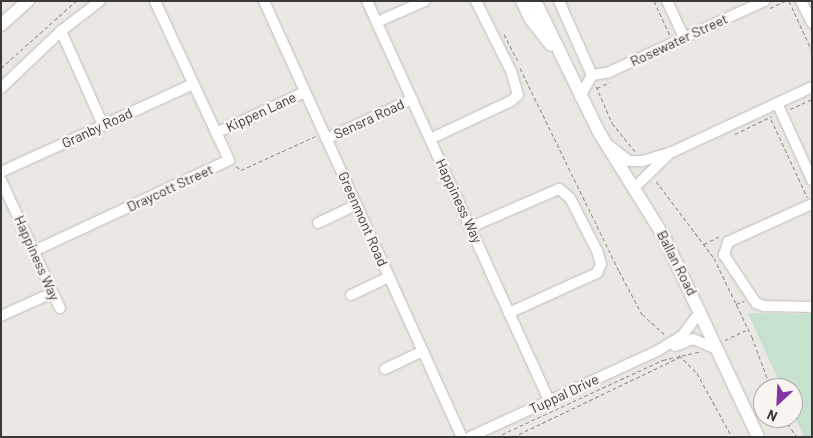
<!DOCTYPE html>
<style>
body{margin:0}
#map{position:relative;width:813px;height:438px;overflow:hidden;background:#ebe8e3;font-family:Barlow,sans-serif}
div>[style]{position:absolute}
.green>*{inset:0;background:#c7e1cf}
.path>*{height:1px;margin-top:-0.5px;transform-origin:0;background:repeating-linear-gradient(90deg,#8f8d8a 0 4px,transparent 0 6.5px)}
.roads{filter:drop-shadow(0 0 1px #bfbcb7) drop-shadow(0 0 1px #bfbcb7)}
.minor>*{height:10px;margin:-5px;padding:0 5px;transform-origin:5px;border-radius:5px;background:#fff}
.major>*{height:12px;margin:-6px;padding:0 6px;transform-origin:6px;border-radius:6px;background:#fff}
span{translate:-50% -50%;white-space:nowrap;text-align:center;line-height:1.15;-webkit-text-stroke:5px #f8f5f0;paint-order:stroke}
.street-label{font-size:14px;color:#3a3937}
.frame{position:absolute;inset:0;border:2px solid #3a3937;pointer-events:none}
.north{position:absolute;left:753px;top:378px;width:50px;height:50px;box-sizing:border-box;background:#f8f5f0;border:1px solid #acaaa6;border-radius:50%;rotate:205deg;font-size:14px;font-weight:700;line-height:20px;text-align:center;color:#3a3937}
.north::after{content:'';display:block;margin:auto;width:18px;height:22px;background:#8333a4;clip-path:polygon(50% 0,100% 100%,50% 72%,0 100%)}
</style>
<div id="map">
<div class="green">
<i style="clip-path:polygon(748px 313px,812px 314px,812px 437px,804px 437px,793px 413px,793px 388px,782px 388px)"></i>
</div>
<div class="path">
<i style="left:654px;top:1px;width:38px;rotate:65deg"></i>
<i style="left:789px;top:1px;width:55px;rotate:65.3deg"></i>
<i style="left:770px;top:8px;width:17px;rotate:-25deg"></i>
<i style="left:504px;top:34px;width:31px;rotate:63deg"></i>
<i style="left:1px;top:68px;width:101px;rotate:-41.8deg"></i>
<i style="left:520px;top:68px;width:226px;rotate:64deg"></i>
<i style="left:619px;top:271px;width:49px;rotate:61.9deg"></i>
<i style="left:642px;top:314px;width:31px;rotate:42deg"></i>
<i style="left:596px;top:86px;width:40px;rotate:66.6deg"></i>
<i style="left:612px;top:123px;width:36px;rotate:51deg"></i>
<i style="left:597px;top:88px;width:14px;rotate:-25deg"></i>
<i style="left:790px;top:109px;width:24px;rotate:-24deg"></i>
<i style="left:771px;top:119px;width:86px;rotate:65.2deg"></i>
<i style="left:735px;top:134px;width:41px;rotate:-25.9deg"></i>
<i style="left:236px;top:166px;width:6px;rotate:39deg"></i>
<i style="left:241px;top:170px;width:82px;rotate:-24.4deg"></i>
<i style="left:656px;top:181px;width:96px;rotate:53deg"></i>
<i style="left:714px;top:258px;width:88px;rotate:64.3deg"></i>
<i style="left:752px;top:337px;width:54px;rotate:69.6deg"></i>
<i style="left:704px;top:244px;width:18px;rotate:-27deg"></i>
<i style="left:736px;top:304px;width:9px;rotate:-21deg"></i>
<i style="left:725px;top:340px;width:23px;rotate:-25deg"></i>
<i style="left:679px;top:355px;width:25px;rotate:45deg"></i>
<i style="left:697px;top:373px;width:73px;rotate:61.3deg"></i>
<i style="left:784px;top:418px;width:23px;rotate:56deg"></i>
<i style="left:496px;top:437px;width:184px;rotate:-24.8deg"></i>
<i style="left:663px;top:360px;width:37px;rotate:-13deg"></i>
<i style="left:513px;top:437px;width:185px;rotate:-25.6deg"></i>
</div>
<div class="roads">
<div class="minor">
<i style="left:264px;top:1px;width:479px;rotate:65.6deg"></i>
<i style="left:367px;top:1px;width:439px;rotate:65.5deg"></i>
<i style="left:559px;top:1px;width:81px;rotate:66deg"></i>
<i style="left:592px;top:75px;width:25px;rotate:119deg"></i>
<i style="left:667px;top:1px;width:40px;rotate:65deg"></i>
<i style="left:801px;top:1px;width:25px;rotate:63deg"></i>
<i style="left:377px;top:22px;width:52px;rotate:-23.6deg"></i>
<i style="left:61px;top:31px;width:103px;rotate:65.9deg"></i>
<i style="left:592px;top:75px;width:15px;rotate:-8deg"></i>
<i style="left:607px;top:73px;width:173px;rotate:-24.6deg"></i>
<i style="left:1px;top:88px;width:83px;rotate:-43.5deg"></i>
<i style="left:61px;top:31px;width:49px;rotate:-37.6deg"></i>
<i style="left:777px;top:103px;width:85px;rotate:65.6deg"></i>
<i style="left:216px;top:133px;width:98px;rotate:-24.7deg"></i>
<i style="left:326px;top:139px;width:95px;rotate:-24.9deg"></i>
<i style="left:430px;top:139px;width:89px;rotate:-25.1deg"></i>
<i style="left:511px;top:101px;width:9px;rotate:-41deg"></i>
<i style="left:518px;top:95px;width:25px;rotate:-106deg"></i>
<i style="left:511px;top:71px;width:78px;rotate:-116.6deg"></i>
<i style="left:611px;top:147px;width:23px;rotate:38deg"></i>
<i style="left:629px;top:161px;width:14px"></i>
<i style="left:643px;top:161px;width:28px;rotate:-17deg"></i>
<i style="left:670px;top:153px;width:157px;rotate:-24.9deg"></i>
<i style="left:1px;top:172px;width:211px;rotate:-24.6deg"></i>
<i style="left:1px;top:180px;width:141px;rotate:65.3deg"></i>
<i style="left:635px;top:187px;width:49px;rotate:-44.2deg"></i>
<i style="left:812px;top:204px;width:92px;rotate:155.7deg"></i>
<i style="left:728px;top:242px;width:14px;rotate:107deg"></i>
<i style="left:724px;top:255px;width:58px;rotate:56.3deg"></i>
<i style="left:756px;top:303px;width:9px;rotate:21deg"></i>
<i style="left:764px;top:306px;width:48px;rotate:1.2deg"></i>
<i style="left:318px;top:223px;width:42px;rotate:-25.3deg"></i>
<i style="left:471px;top:227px;width:96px;rotate:-23.4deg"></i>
<i style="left:559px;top:189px;width:14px;rotate:39deg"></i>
<i style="left:570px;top:198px;width:59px;rotate:63deg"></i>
<i style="left:597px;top:251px;width:14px;rotate:73deg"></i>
<i style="left:601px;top:264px;width:10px;rotate:114deg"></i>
<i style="left:597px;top:273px;width:97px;rotate:155.6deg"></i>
<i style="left:34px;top:251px;width:215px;rotate:-25deg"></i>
<i style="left:229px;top:160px;width:175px;rotate:-115deg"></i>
<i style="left:351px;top:295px;width:42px;rotate:-25.3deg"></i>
<i style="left:1px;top:316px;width:56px;rotate:-24.3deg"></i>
<i style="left:675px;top:346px;width:19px;rotate:-21deg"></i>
<i style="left:693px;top:339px;width:26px;rotate:23deg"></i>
<i style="left:385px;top:369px;width:42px;rotate:-25.3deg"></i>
<i style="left:470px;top:437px;width:206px;rotate:-24.7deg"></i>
<i style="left:657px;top:351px;width:29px;rotate:-31deg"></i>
<i style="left:682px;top:336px;width:31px;rotate:-53deg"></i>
</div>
<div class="major">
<i style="left:522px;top:1px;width:19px;rotate:65deg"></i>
<i style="left:530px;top:18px;width:34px;rotate:52deg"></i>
<i style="left:535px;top:1px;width:148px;rotate:64deg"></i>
<i style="left:600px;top:134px;width:121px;rotate:58.1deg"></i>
<i style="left:664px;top:237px;width:221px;rotate:64.8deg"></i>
<i style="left:1px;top:25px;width:36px;rotate:-42deg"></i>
</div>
</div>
<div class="street-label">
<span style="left:679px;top:40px;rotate:-25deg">Rosewater Street</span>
<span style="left:261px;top:112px;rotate:-25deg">Kippen Lane</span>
<span style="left:369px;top:119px;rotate:-25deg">Sensra Road</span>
<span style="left:97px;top:128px;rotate:-25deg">Granby Road</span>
<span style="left:170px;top:188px;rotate:-25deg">Draycott Street</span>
<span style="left:459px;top:201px;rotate:65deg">Happiness Way</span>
<span style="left:363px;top:219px;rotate:66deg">Greenmont Road</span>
<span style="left:37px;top:258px;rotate:66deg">Happiness Way</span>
<span style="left:677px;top:263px;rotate:63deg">Ballan Road</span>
<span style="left:564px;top:394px;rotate:-25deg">Tuppal Drive</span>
</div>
<div class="frame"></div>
<div class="north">N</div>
</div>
